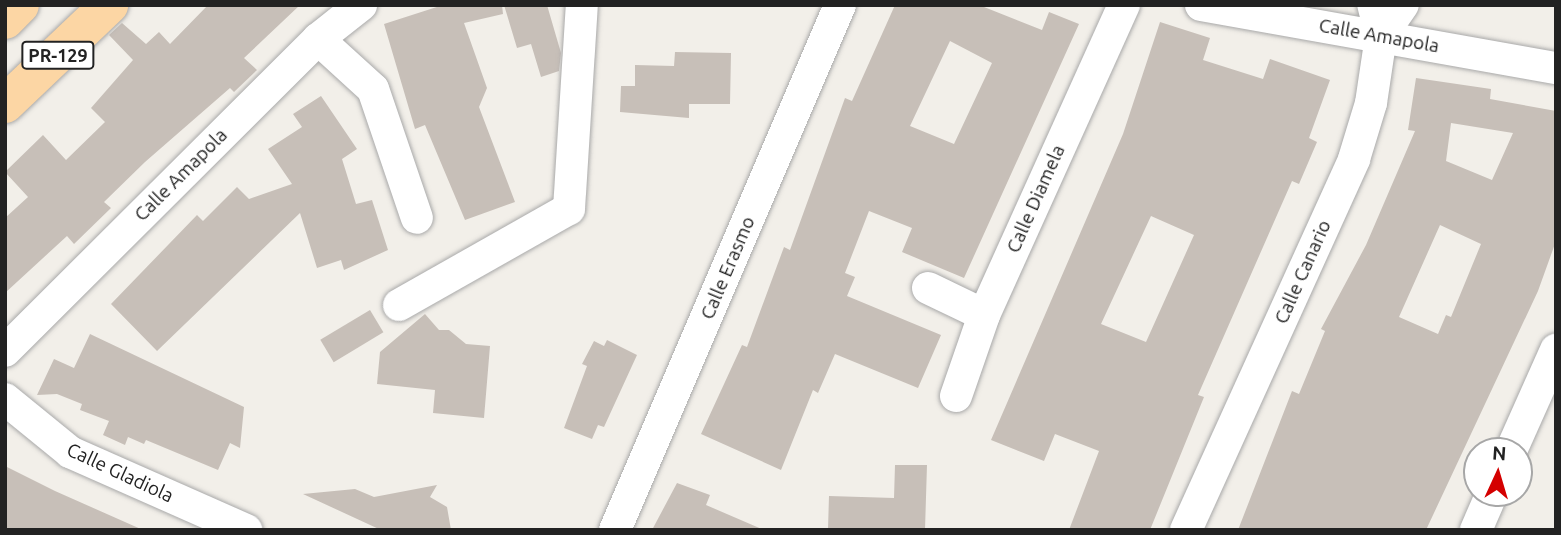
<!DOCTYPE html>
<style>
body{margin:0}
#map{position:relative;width:1561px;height:535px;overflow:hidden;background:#f2efe9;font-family:Ubuntu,sans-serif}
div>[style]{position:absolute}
.building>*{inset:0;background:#c7bfb8;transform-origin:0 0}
.roads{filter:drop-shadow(0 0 2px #a9a9a9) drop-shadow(0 0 2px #a9a9a9)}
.minor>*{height:32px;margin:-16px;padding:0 16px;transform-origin:16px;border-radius:16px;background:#fff}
.major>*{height:38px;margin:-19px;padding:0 19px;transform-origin:19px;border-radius:19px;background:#fcd6a4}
span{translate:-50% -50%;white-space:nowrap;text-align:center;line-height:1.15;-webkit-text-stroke:7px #fff;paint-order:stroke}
.shield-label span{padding:2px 5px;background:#fff;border:2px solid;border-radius:5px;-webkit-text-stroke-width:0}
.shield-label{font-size:18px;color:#222;font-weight:700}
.street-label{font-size:19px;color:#222}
.frame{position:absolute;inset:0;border:7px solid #222;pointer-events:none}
.north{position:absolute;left:1463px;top:437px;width:70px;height:70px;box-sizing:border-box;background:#fff;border:2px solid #a7a7a7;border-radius:50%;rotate:4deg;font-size:19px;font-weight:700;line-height:28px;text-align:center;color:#222}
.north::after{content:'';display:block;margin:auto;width:24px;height:32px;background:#d40000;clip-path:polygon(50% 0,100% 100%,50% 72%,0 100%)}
</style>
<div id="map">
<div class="building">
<i style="clip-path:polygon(208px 5px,300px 5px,244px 58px,257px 70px,234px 92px,230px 88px,145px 162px,104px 202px,111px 208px,74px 244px,67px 236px,5px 293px,5px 218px,28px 197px,5px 172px,43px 135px,66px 160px,105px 122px,91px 108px,133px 60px,109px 35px,122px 23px,146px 44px,159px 32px,170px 44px)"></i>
<i style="clip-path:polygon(443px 5px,502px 5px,503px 14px,464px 23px,487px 88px,479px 107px,515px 202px,465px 220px,425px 125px,415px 129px,384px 24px)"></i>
<i style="clip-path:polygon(504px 5px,547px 5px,561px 53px,559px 71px,541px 77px,531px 44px,517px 48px)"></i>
<i style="clip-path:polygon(evenodd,895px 5px,979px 5px,1042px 30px,1049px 12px,1079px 24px,964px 278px,902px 252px,912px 228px,869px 211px,845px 273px,855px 277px,847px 296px,941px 335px,918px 388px,835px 354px,818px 393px,813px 390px,781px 470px,701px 434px,742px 345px,747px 347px,784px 247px,790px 250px,845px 98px,852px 101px,895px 5px,950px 41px,992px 63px,954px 144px,910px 126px,950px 41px)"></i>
<i style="clip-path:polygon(evenodd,1160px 22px,1210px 38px,1203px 60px,1263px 79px,1270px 59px,1330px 80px,1309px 138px,1317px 142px,1299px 184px,1292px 181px,1198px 395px,1204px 397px,1150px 530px,1069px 530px,1099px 451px,1055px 434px,1044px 461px,991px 440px,1123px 134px,1160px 22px,1151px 216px,1194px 235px,1146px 342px,1101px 324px,1151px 216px)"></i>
<i style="clip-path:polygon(675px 52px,731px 53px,730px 104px,689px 104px,689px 118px,620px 112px,621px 86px,635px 86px,635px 65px,674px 66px)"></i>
<i style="clip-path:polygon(evenodd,1416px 78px,1491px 89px,1490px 99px,1556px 111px,1556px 241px,1538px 291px,1426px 530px,1238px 530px,1292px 391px,1299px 394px,1325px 331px,1321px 329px,1366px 245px,1415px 131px,1408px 130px,1416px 78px,1451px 123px,1513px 133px,1492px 180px,1446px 161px,1451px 123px,1416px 78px,1440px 225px,1481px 244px,1451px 317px,1446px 315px,1438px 334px,1399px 317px,1440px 225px)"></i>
<i style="clip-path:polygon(321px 96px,357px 149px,342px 159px,356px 204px,372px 200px,388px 250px,344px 270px,341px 260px,317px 268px,300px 213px,157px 351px,111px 304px,197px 215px,203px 221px,237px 187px,249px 199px,292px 184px,268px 149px,302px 127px,293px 114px)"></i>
<i style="left:370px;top:310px;width:26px;height:58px;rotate:59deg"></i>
<i style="clip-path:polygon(425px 314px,439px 330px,449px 330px,466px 344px,490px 346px,484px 418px,433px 413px,435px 390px,377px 384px,380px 352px)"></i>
<i style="clip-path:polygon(90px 334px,244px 407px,240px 448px,230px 443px,218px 470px,146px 440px,144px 444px,128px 437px,125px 445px,103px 435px,109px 421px,80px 410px,82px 404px,57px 394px,37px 395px,54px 359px,74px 368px)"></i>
<i style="clip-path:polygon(607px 340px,637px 355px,604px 427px,598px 425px,592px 439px,564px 428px,587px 366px,582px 364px,594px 341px,604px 346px)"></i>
<i style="clip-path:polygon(895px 465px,927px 465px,925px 530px,828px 529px,829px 496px,894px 498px)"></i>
<i style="clip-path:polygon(5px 466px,55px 491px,143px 530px,5px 530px)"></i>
<i style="clip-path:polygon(677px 483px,710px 495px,706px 505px,764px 530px,652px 530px)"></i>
<i style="clip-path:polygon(437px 485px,430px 497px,447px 507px,451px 530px,381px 530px,303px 494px,355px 489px,374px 497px)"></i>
</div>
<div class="roads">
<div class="minor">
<i style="left:1201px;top:5px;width:361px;rotate:10.1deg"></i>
<i style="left:1381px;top:36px;width:38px;rotate:-55deg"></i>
<i style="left:318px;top:39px;width:74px;rotate:42.3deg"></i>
<i style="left:373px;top:89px;width:136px;rotate:71.2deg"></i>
<i style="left:928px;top:288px;width:62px;rotate:25.7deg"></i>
<i style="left:399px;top:305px;width:195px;rotate:-29.5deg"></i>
<i style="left:569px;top:209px;width:204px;rotate:-86.4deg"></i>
<i style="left:5px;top:351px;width:442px;rotate:-44.9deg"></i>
<i style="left:318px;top:39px;width:55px;rotate:-38.3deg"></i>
<i style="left:956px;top:396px;width:86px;rotate:-70.9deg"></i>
<i style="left:984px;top:315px;width:340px;rotate:-65.7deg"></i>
<i style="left:5px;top:399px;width:84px;rotate:39.2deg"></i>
<i style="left:70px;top:452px;width:193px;rotate:23.9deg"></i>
<i style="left:1511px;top:451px;width:111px;rotate:-66deg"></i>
<i style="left:615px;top:530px;width:571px;rotate:-66.8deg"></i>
<i style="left:1186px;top:530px;width:407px;rotate:-65.6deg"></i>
<i style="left:1354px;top:159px;width:59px;rotate:-73.1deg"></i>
<i style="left:1371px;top:103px;width:68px;rotate:-81.5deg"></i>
<i style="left:1381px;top:36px;width:32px;rotate:-104deg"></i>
<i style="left:1476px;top:530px;width:40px;rotate:-66.6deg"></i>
</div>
<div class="major">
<i style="left:5px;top:20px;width:21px;rotate:-45deg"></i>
<i style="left:5px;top:104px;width:144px;rotate:-43.6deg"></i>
</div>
</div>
<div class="shield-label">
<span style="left:58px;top:55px">PR-129</span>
</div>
<div class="street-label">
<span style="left:1379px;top:36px;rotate:10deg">Calle Amapola</span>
<span style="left:181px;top:175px;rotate:-45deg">Calle Amapola</span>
<span style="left:1036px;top:199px;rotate:-66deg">Calle Diamela</span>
<span style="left:728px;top:268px;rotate:-67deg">Calle Erasmo</span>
<span style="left:1303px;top:272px;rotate:-66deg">Calle Canario</span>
<span style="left:120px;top:473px;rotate:25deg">Calle Gladiola</span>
</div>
<div class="frame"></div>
<div class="north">N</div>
</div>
